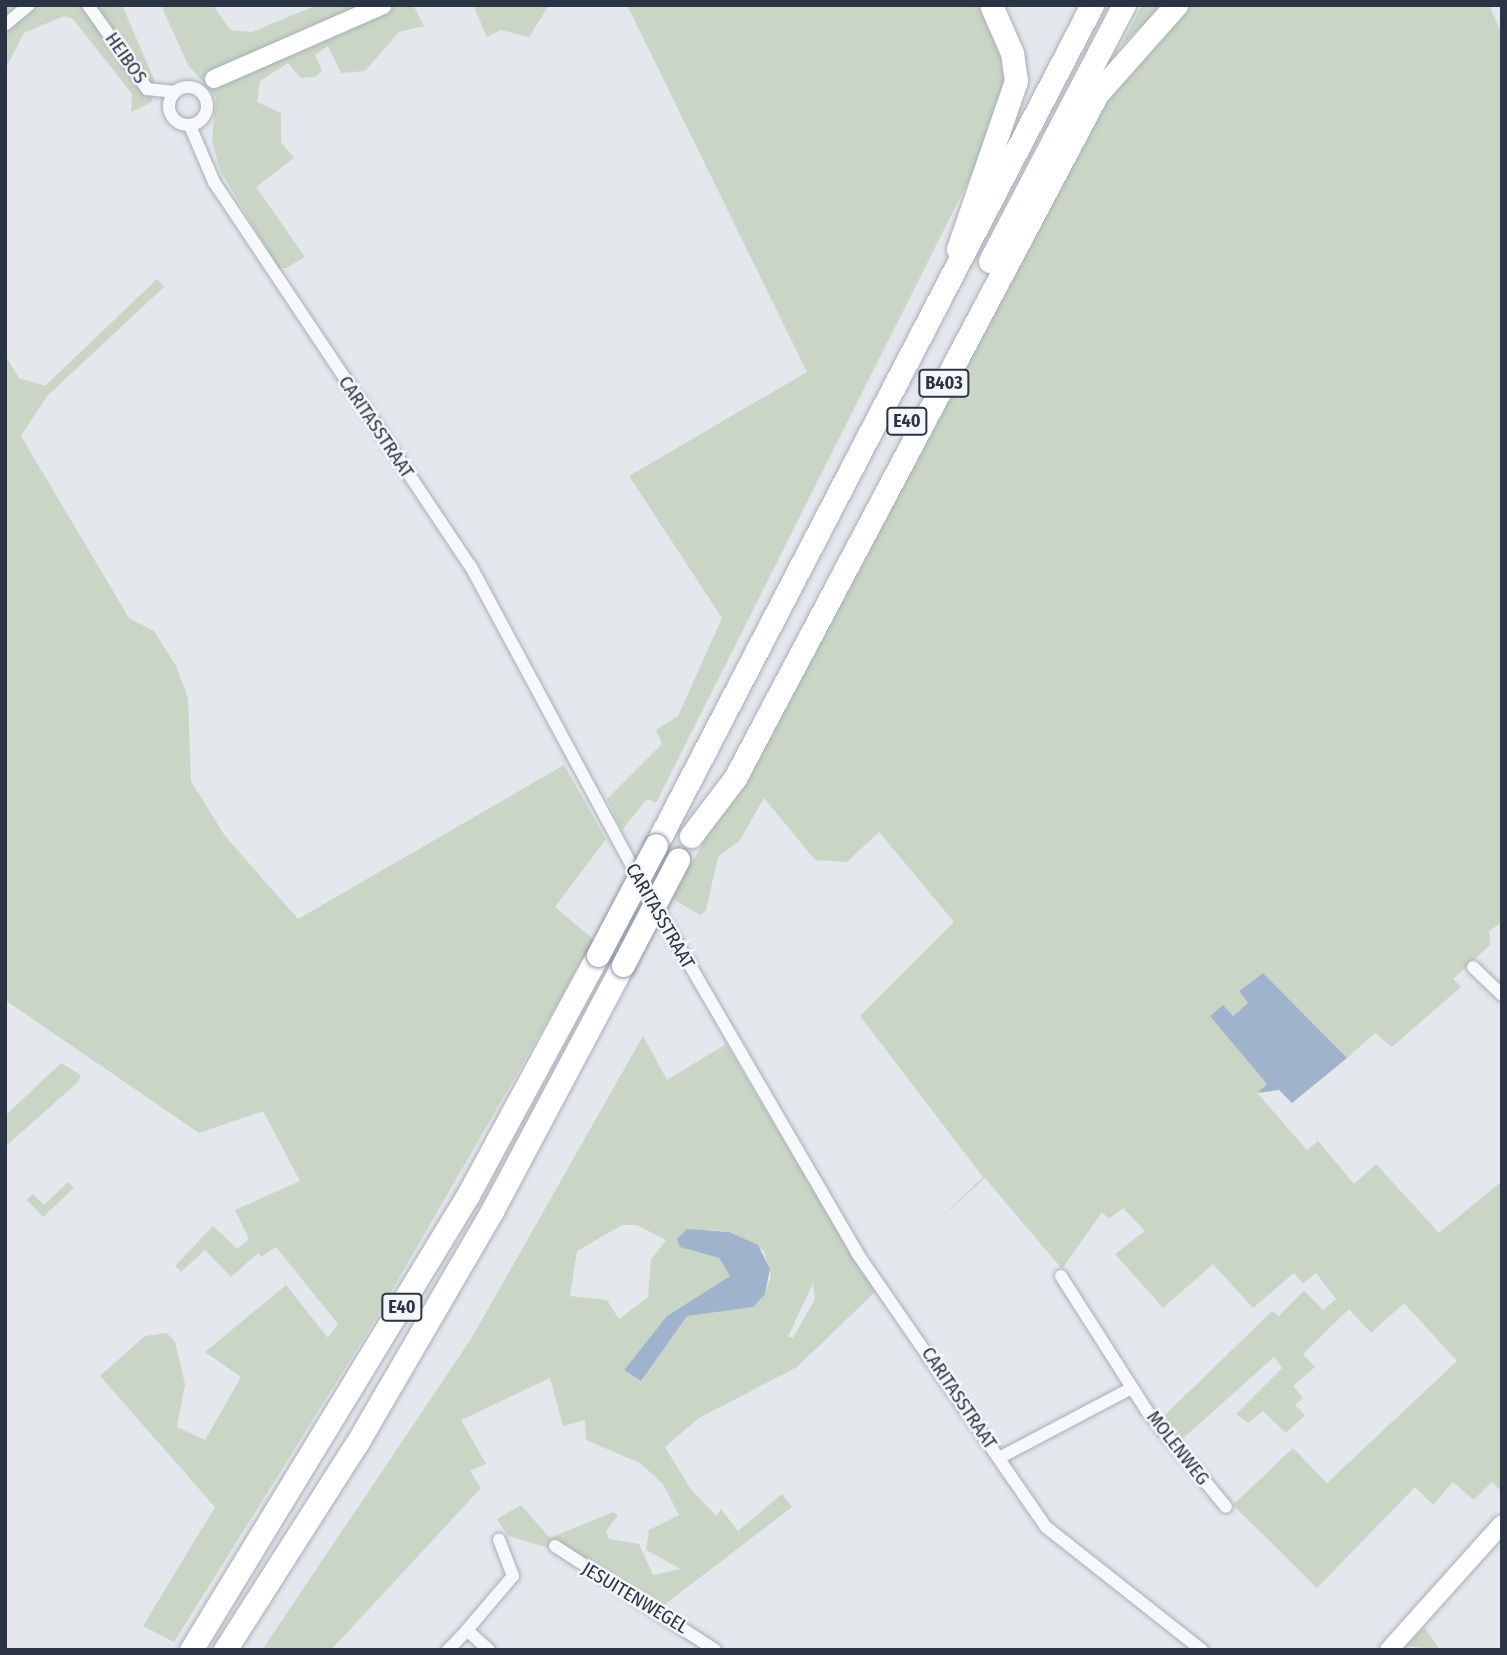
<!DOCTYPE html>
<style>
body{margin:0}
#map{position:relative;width:1507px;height:1655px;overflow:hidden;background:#e4e7ec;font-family:"Fira Sans Condensed",sans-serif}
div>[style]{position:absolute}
.green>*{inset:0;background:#c9d6c5}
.water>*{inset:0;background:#9fb4cc}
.roads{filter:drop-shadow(0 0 2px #a9aeb7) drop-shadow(0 0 2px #a9aeb7)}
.street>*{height:12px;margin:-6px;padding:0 6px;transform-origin:6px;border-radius:6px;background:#f7f8fa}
.street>.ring{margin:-6px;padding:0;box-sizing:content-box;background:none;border:12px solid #f7f8fa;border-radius:50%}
.secondary>*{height:18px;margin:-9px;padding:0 9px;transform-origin:9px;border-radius:9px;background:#fff}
.highway>*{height:23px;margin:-11.5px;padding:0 11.5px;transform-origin:11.5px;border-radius:11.5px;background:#fff}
.bridges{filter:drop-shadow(0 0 2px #8b94a3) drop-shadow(0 0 2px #8b94a3)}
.highway-bridge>*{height:23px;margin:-11.5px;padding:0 11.5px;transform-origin:11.5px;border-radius:11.5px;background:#fff}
span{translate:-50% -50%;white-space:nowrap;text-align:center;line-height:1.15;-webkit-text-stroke:5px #f4f6f9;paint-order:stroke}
.shield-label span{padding:2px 5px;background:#f4f6f9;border:2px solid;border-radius:5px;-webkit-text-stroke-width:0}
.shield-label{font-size:18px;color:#2b3445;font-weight:700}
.street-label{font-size:19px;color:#2b3445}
.frame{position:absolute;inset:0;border:7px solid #2b3445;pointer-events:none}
</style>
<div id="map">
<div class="green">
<i style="clip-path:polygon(5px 5px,122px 5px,154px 79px,152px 102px,131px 112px,132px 94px,73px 19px,64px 16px,24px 33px,5px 70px)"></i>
<i style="clip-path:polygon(161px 5px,213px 5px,230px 30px,252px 32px,317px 5px,413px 5px,424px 26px,399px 32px,365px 71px,341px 73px,328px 46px,315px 55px,322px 71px,315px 77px,301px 78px,288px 63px,260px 81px,257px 102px,281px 113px,281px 142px,294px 158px,256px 187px,305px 257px,286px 268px,278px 268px,220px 170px,212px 141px,216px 97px,188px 65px)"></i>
<i style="clip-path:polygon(473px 5px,546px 5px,547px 8px,529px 37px,501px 30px,487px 37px)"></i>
<i style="clip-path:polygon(627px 5px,981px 5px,1006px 62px,1003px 112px,656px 803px,647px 799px,622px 830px,607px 799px,662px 744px,656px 730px,678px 716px,722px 618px,629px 476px,807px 372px)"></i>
<i style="clip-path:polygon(1142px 5px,1163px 5px,1120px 47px)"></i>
<i style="clip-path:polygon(1190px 5px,1489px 5px,1502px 34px,1502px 922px,1489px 931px,1490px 945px,1453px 979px,1461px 987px,1392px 1047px,1375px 1033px,1347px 1058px,1263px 973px,1239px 991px,1248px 1003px,1233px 1016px,1268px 1084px,1257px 1093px,1307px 1150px,1318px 1141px,1354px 1184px,1376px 1164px,1439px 1233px,1502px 1181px,1502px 1492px,1492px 1482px,1474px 1500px,1453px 1482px,1433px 1505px,1415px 1487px,1317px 1588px,1233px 1505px,1293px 1448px,1327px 1483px,1457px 1361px,1404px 1303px,1371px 1333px,1349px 1309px,1303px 1354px,1315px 1367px,1293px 1386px,1303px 1398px,1295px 1405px,1305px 1415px,1286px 1433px,1263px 1411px,1248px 1423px,1236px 1414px,1282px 1368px,1274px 1357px,1179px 1442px,1163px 1417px,1272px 1311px,1279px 1316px,1304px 1291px,1323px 1310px,1336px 1299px,1316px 1273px,1303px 1283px,1294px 1273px,1253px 1308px,1213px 1264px,1163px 1308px,1115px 1254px,1145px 1231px,1123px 1208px,1109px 1219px,1102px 1212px,1062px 1269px,985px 1178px,935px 1223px,983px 1177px,860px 1016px,954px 922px,879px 832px,847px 862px,815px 860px,764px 798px,740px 840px,718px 857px,706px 910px,700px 915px,673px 899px,1107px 85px)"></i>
<i style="clip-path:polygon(157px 279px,164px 287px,47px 396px,21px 436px,129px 618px,154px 631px,176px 666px,188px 698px,191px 781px,225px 836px,298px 919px,564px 765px,606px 839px,555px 907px,594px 940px,372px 1325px,174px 1642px,143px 1626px,215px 1507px,100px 1376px,145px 1336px,167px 1333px,175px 1342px,185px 1384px,177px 1427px,205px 1440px,241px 1377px,205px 1352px,286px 1285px,328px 1338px,338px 1324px,276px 1247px,261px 1257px,258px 1253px,231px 1277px,205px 1250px,181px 1272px,175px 1266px,213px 1226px,237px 1249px,249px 1239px,235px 1210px,300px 1181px,263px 1111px,199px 1133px,5px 1000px,5px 355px,19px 378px,45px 386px)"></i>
<i style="clip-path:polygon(evenodd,643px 1036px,667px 1080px,726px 1044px,875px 1292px,797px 1367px,699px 1418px,665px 1447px,690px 1488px,716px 1516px,721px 1509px,738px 1531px,782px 1494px,792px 1507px,664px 1605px,594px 1561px,508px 1536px,497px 1519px,521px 1505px,550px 1538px,613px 1512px,618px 1515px,606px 1531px,609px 1539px,639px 1544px,653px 1575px,681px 1569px,646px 1550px,649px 1530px,679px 1515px,663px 1484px,640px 1463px,586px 1440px,585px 1420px,563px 1426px,550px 1378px,461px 1420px,486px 1464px,470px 1471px,481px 1488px,331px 1650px,262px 1650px,471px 1339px,643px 1036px,622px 1225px,637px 1225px,666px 1240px,651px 1260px,648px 1297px,619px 1319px,607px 1300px,570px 1296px,577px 1251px,622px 1225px,643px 1036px,710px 1230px,729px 1232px,764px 1251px,771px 1276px,765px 1294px,752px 1307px,687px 1315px,641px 1381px,624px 1370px,667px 1316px,730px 1276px,719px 1258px,686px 1249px,677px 1239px,710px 1230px,643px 1036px,813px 1283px,815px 1299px,793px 1338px,788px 1337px,813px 1283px)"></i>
<i style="clip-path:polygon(61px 1063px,81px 1075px,78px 1082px,5px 1147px,5px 1116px)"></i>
<i style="clip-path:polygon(68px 1182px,74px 1188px,43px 1217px,27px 1200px,33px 1194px,44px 1205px)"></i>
<i style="clip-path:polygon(1424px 1627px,1440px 1650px,1406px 1646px)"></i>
</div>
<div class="water">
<i style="clip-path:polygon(1263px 973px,1347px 1058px,1292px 1103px,1279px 1090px,1257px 1093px,1267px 1084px,1210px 1016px,1223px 1005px,1233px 1016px,1248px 1003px,1239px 991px)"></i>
<i style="clip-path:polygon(687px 1229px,729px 1232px,758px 1245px,770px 1269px,765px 1294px,753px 1307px,687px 1316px,641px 1381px,624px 1370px,667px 1316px,730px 1276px,719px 1258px,680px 1247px,677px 1239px)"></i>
</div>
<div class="roads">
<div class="street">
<i style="left:88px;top:5px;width:103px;rotate:54.9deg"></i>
<i style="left:147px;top:89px;width:28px;rotate:6deg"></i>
<i style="left:5px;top:25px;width:31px;rotate:-40deg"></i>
<i class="ring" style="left:169px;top:87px;width:26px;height:26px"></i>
<i style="left:190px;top:126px;width:61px;rotate:66.8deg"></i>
<i style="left:214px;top:182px;width:463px;rotate:56.3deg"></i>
<i style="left:471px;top:567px;width:337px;rotate:61.7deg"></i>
<i style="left:631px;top:864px;width:450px;rotate:59.8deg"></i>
<i style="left:857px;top:1253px;width:333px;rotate:55.4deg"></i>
<i style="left:1046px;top:1527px;width:199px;rotate:38.3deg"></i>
<i style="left:1473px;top:967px;width:40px;rotate:44deg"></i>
<i style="left:1061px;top:1276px;width:160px;rotate:57.5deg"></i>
<i style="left:1147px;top:1411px;width:124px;rotate:50.5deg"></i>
<i style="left:999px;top:1458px;width:150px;rotate:-27.8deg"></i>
<i style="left:555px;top:1546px;width:191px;rotate:33deg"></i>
<i style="left:448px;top:1650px;width:28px;rotate:-46deg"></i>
<i style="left:489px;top:1650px;width:30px;rotate:-138deg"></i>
<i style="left:467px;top:1630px;width:71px;rotate:-49.6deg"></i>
<i style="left:513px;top:1576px;width:39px;rotate:-111deg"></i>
</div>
<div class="secondary">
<i style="left:214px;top:79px;width:184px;rotate:-23.6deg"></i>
<i style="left:1389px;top:1650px;width:169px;rotate:-48.1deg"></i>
</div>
<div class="highway">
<i style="left:958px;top:249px;width:178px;rotate:-71deg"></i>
<i style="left:1016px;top:81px;width:28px;rotate:-98deg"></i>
<i style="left:1012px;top:53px;width:52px;rotate:-113.6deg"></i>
<i style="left:990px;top:261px;width:289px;rotate:-62.4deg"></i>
<i style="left:691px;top:836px;width:73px;rotate:-52.8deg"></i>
<i style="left:735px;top:778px;width:774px;rotate:-62.11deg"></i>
<i style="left:1097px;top:94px;width:119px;rotate:-48.4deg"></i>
<i style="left:656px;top:845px;width:946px;rotate:-62.57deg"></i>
<i style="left:191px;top:1650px;width:533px;rotate:-58.67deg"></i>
<i style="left:468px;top:1195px;width:273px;rotate:-61.6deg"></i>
<i style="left:225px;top:1650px;width:246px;rotate:-57.5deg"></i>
<i style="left:357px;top:1443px;width:268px;rotate:-59.8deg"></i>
<i style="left:492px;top:1211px;width:279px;rotate:-62deg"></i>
</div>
</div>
<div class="bridges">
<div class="highway-bridge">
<i style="left:598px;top:955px;width:124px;rotate:-62.2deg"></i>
<i style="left:623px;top:965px;width:119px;rotate:-62.4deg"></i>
</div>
</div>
<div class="shield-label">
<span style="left:944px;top:383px">B403</span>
<span style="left:907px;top:421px">E40</span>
<span style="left:402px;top:1307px">E40</span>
</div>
<div class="street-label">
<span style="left:126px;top:58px;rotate:55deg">HEIBOS</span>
<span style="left:376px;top:427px;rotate:56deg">CARITASSTRAAT</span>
<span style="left:660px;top:916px;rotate:60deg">CARITASSTRAAT</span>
<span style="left:959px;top:1398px;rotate:56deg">CARITASSTRAAT</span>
<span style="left:1178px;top:1448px;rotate:52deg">MOLENWEG</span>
<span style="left:635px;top:1598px;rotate:31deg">JESUITENWEGEL</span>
</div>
<div class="frame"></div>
</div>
